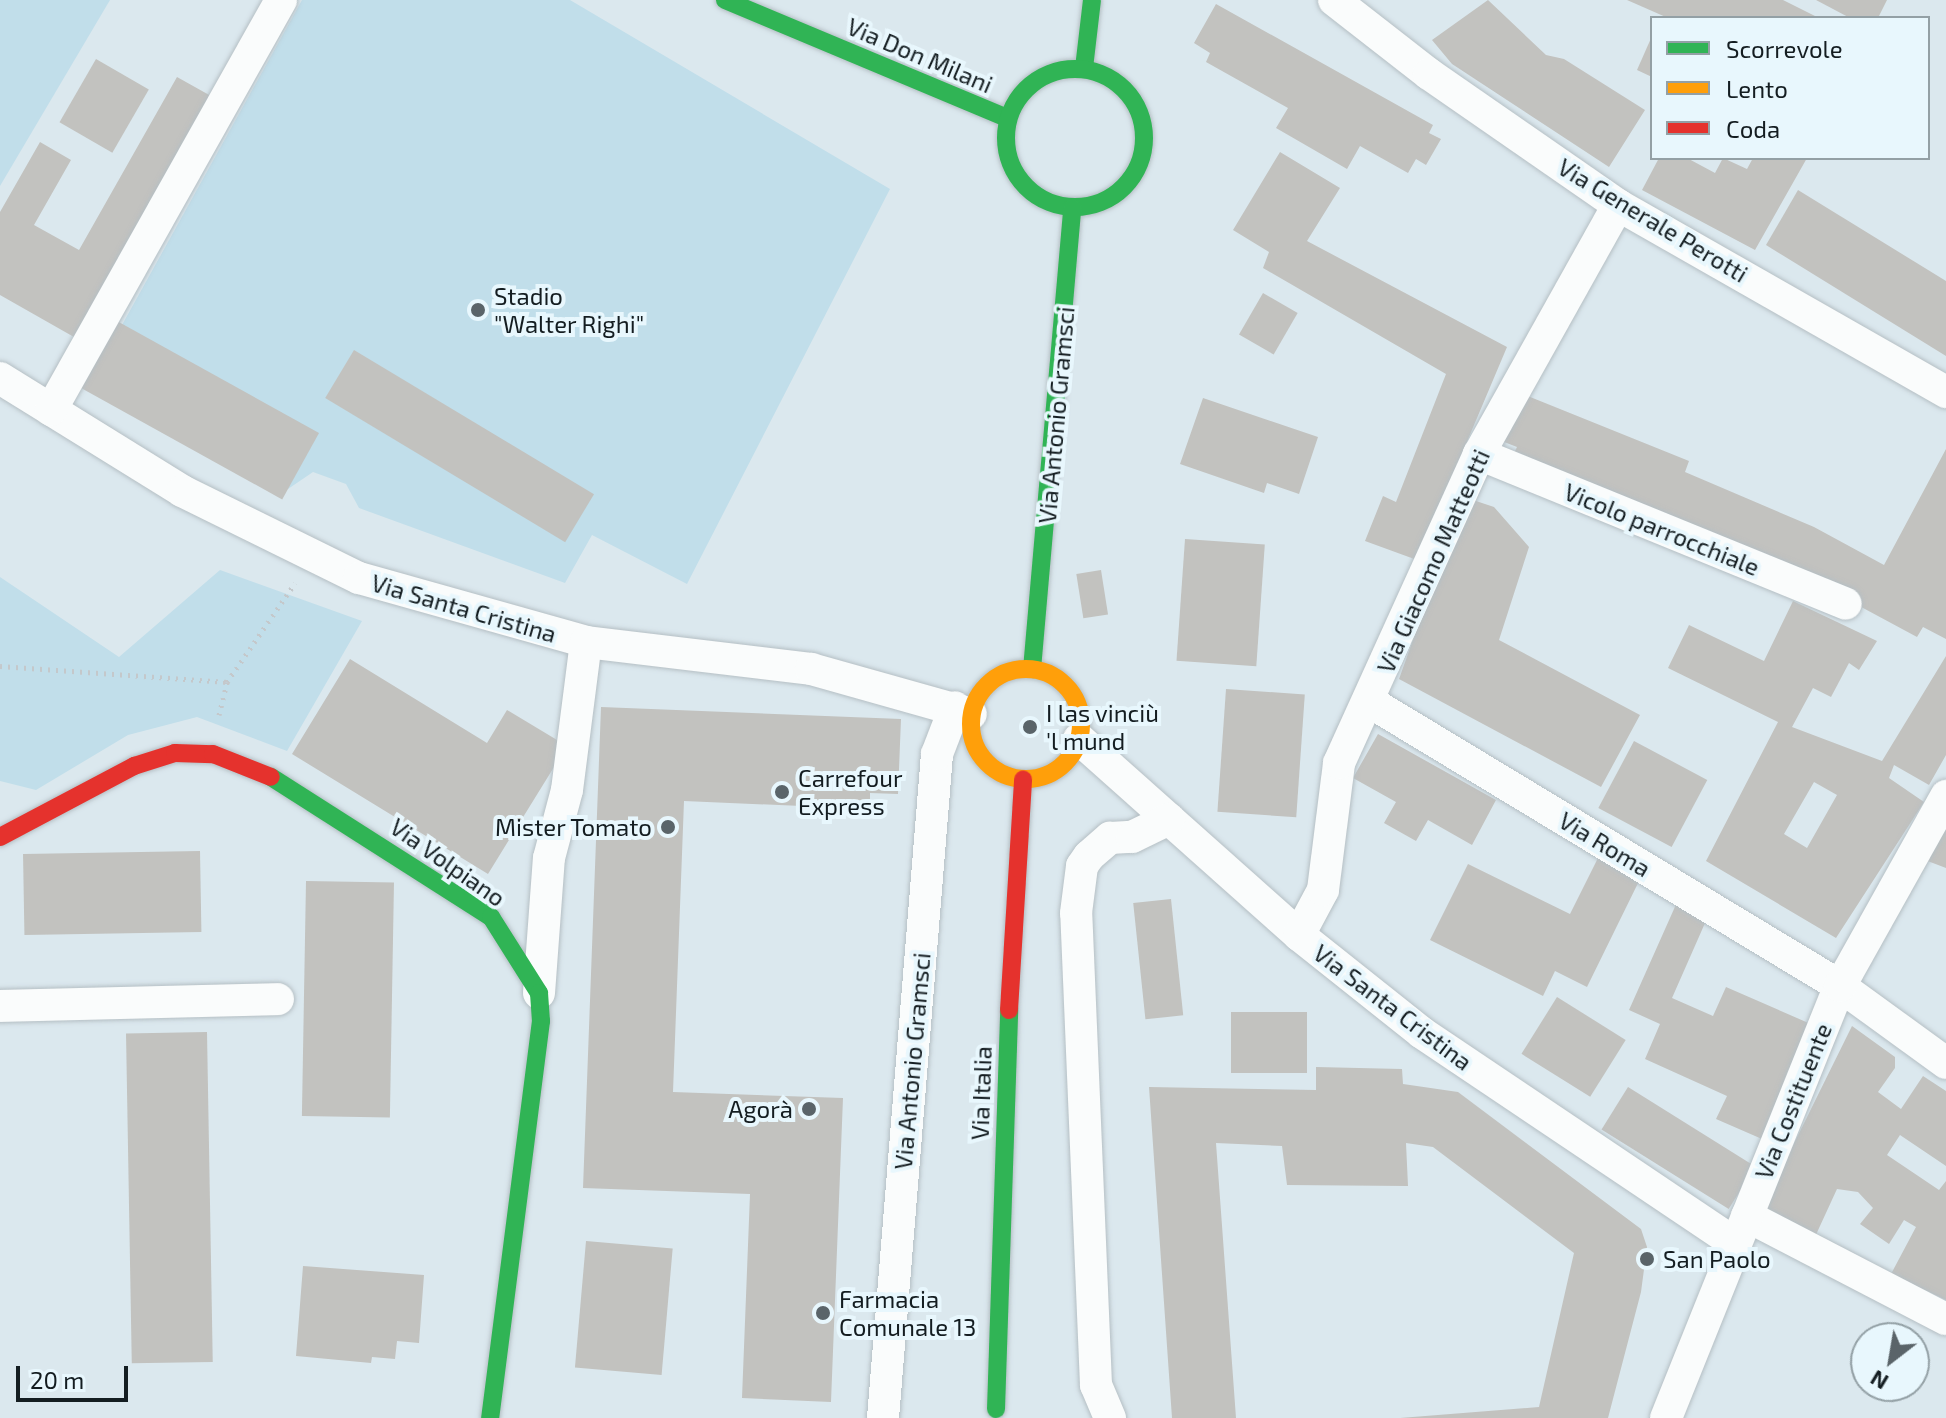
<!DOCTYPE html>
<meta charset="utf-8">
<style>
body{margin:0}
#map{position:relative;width:1946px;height:1418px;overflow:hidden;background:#dbe8ee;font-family:"Exo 2",sans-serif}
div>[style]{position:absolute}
.green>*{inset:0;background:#c1deea}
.building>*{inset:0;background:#c2c2bf;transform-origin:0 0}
.path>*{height:5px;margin-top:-2.5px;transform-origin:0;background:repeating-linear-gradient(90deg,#c4c8cb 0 2px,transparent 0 8px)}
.roads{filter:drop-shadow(0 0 2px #b5bfc4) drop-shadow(0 0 2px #b5bfc4)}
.street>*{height:32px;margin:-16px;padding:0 16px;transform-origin:16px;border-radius:16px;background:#fafcfc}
.fast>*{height:18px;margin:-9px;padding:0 9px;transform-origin:9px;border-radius:9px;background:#30b455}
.fast>.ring{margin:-9px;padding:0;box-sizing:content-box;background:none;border:18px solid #30b455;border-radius:50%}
.slow>*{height:18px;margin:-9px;padding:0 9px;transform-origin:9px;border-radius:9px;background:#ff9f0a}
.slow>.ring{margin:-9px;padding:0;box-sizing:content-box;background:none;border:18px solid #ff9f0a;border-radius:50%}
.jam>*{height:18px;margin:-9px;padding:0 9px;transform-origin:9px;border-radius:9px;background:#e5322d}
.dots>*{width:22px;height:22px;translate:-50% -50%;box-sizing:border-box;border:4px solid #e8f7fd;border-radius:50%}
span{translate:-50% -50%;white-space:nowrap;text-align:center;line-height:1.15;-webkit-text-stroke:8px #e8f7fd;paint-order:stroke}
.street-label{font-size:24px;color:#141d21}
.poi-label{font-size:24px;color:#141d21}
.left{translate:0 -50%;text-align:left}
.right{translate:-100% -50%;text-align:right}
.legend{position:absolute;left:1650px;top:16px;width:280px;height:144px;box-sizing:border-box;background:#e8f7fd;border:2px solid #93a0a5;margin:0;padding:10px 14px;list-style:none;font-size:24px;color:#141d21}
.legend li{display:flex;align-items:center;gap:16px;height:40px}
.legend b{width:40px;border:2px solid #93a0a5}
.north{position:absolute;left:1850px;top:1322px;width:80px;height:80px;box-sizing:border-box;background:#e8f7fd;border:2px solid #93a0a5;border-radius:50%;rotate:211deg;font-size:22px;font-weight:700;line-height:32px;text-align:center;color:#141d21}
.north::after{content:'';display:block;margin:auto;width:28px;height:36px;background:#5a6469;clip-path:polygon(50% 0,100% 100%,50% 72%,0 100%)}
.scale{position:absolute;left:16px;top:1366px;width:112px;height:36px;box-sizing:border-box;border:4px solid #141d21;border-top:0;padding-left:10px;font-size:24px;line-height:28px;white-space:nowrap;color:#141d21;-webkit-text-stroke:6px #e8f7fd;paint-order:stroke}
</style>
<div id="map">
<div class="green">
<i style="clip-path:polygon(0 0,110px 0,0 186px)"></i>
<i style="clip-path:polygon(302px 0,570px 0,890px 189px,687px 584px,592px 535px,565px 583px,359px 508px,346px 484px,313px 472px,288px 489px,91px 381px)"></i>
<i style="clip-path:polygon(220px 570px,362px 621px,287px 751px,197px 717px,128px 735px,36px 790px,0 781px,0 577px,119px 657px)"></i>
</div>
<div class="building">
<i style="clip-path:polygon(1488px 0,1546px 55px,1564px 59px,1645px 110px,1609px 167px,1452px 64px,1432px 40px)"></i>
<i style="clip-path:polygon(1627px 0,1783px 0,1819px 18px,1668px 18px)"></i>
<i style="clip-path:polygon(1816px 0,1887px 0,1878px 18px,1850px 18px)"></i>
<i style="clip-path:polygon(1216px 4px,1433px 125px,1429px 133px,1441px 139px,1426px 165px,1416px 159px,1408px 173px,1360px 146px,1347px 169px,1276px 128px,1288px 108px,1206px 62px,1210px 53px,1194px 43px)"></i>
<i style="clip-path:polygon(1652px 36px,1652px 77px,1637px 70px)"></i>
<i style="left:96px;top:59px;width:61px;height:73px;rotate:30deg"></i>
<i style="clip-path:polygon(177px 77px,211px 96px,81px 341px,0 295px,0 212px,40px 142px,71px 160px,34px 225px,79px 250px)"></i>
<i style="clip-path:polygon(1280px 152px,1340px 188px,1307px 241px,1507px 347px,1417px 560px,1365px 541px,1383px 496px,1396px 502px,1446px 374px,1263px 268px,1269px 252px,1233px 230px)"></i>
<i style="clip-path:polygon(1659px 158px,1687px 158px,1715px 173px,1723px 158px,1747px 169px,1753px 158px,1807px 158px,1755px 250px,1642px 190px)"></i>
<i style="clip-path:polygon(1798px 190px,1946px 281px,1946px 356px,1766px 245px)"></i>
<i style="left:1263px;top:293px;width:40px;height:48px;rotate:30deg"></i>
<i style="left:117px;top:321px;width:231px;height:76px;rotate:29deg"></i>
<i style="left:354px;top:350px;width:280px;height:56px;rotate:31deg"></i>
<i style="clip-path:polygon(1518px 392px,1689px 461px,1685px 472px,1814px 527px,1884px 565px,1946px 449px,1946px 639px,1923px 627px,1917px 637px,1798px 573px,1513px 455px,1517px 447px,1499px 440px)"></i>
<i style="clip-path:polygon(1203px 398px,1318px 437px,1299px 494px,1267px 483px,1264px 493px,1180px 464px)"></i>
<i style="clip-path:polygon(1464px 497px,1494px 507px,1529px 547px,1499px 640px,1640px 715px,1601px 787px,1399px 679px)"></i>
<i style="left:1185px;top:539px;width:80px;height:122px;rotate:4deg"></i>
<i style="left:1101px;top:570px;width:45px;height:25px;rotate:81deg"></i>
<i style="clip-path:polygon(evenodd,1793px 601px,1877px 641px,1859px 670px,1849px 663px,1831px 697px,1813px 688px,1792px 727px,1882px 761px,1946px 656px,1946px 755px,1929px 785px,1894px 765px,1889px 778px,1924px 802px,1836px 938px,1706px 861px,1778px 722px,1668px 668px,1689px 625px,1764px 661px,1793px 601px,1814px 782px,1837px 795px,1807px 848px,1784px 834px,1814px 782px)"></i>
<i style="clip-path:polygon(350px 659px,487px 743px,507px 710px,567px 746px,488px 874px,292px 754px)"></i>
<i style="left:1226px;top:689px;width:79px;height:123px;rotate:4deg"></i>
<i style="clip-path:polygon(601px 707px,901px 719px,898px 794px,870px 793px,870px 809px,684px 801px,673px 1092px,843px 1098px,831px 1402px,742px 1398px,750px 1194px,583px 1188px)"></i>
<i style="clip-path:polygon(1378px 734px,1496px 800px,1472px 845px,1428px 820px,1416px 841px,1384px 823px,1396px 802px,1353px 778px)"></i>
<i style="left:1634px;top:741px;width:83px;height:76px;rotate:28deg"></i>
<i style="clip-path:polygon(1946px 823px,1946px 868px,1925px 860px)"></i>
<i style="left:200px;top:851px;width:81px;height:177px;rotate:89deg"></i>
<i style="clip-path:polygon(1600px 854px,1642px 875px,1587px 987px,1555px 971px,1543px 996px,1430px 940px,1468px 864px,1570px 914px)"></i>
<i style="left:306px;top:881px;width:88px;height:235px;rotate:1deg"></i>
<i style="left:1171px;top:899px;width:117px;height:38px;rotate:84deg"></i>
<i style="clip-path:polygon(1678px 900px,1709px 914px,1672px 998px,1713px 1016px,1726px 987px,1813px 1025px,1762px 1139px,1716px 1119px,1727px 1096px,1645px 1059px,1660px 1024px,1629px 1010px)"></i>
<i style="left:1557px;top:997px;width:81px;height:67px;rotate:32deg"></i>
<i style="left:1231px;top:1012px;width:76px;height:61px"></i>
<i style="clip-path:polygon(1852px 1026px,1895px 1057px,1895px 1068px,1878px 1092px,1901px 1109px,1923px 1076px,1946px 1091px,1946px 1166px,1900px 1135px,1887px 1155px,1939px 1190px,1946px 1181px,1946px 1300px,1891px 1274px,1916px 1227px,1904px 1220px,1889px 1244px,1860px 1224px,1873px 1208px,1858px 1192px,1837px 1189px,1814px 1239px,1763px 1206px)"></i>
<i style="left:207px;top:1032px;width:330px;height:81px;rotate:89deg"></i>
<i style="clip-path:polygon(1316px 1067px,1402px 1069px,1403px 1084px,1458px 1092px,1641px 1229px,1647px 1247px,1641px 1292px,1608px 1418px,1400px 1418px,1539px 1407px,1574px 1253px,1433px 1147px,1406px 1143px,1408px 1186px,1287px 1185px,1282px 1146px,1216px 1143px,1236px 1418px,1172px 1418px,1149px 1087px,1316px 1090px)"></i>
<i style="left:1628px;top:1087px;width:150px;height:50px;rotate:32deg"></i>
<i style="left:586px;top:1241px;width:87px;height:127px;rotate:5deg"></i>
<i style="clip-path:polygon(303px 1266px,424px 1275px,419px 1343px,397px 1341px,395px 1359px,372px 1357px,371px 1363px,296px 1356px)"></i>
</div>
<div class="path">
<i style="left:0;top:666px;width:228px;rotate:4deg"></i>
<i style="left:219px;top:715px;width:34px;rotate:-76deg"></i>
<i style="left:227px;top:682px;width:120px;rotate:-55.5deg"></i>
</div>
<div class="roads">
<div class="street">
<i style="left:1334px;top:0;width:120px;rotate:37.9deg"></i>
<i style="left:1429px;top:74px;width:230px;rotate:34.7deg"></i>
<i style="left:1618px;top:205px;width:378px;rotate:29.7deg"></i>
<i style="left:0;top:378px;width:214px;rotate:31.8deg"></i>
<i style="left:182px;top:491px;width:197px;rotate:26.2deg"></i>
<i style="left:359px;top:578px;width:236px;rotate:15.7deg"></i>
<i style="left:586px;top:642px;width:227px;rotate:6.8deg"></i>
<i style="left:811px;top:669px;width:166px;rotate:15.7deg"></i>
<i style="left:51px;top:410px;width:470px;rotate:-60.7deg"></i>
<i style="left:1479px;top:454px;width:396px;rotate:22.2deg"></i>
<i style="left:1370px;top:702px;width:549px;rotate:31.14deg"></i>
<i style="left:1840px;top:986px;width:131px;rotate:36deg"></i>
<i style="left:1079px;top:739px;width:295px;rotate:41.7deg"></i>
<i style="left:1299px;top:935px;width:157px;rotate:38.5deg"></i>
<i style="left:1422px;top:1033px;width:375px;rotate:33.9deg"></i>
<i style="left:1299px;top:935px;width:51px;rotate:-61.9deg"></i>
<i style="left:1323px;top:890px;width:128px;rotate:-82.8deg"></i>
<i style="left:1339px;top:763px;width:339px;rotate:-65.6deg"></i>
<i style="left:1479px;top:454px;width:285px;rotate:-60.8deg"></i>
<i style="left:539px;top:993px;width:135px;rotate:-85.8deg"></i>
<i style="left:549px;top:858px;width:70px;rotate:-75.2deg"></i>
<i style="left:567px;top:790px;width:149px;rotate:-82.7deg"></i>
<i style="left:0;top:1006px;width:278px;rotate:-1.4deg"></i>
<i style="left:1747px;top:1216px;width:224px;rotate:27.4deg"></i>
<i style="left:883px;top:1418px;width:666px;rotate:-85.35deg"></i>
<i style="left:937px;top:754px;width:50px;rotate:-69deg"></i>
<i style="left:1110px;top:1418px;width:36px;rotate:-113deg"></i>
<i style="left:1096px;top:1385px;width:472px;rotate:-92.4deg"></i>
<i style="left:1076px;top:913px;width:47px;rotate:-82.7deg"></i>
<i style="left:1082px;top:866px;width:12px;rotate:-55deg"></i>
<i style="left:1089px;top:856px;width:28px;rotate:-41deg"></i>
<i style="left:1110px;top:838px;width:22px;rotate:-3deg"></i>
<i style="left:1132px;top:837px;width:41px;rotate:-25.9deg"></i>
<i style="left:1666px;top:1418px;width:466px;rotate:-68.1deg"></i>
<i style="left:1840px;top:986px;width:218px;rotate:-60.8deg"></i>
</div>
<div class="fast">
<i style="left:725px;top:0;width:306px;rotate:22.7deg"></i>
<i style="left:1084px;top:68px;width:68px;rotate:-83.3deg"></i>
<i class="ring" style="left:1006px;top:69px;width:120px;height:120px"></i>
<i style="left:1032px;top:669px;width:463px;rotate:-85deg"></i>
<i style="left:271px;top:777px;width:261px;rotate:32.5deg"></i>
<i style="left:491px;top:917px;width:90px;rotate:57.7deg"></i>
<i style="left:539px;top:993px;width:28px;rotate:86deg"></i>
<i style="left:541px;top:1021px;width:400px;rotate:97.3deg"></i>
<i style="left:996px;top:1409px;width:399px;rotate:-88.1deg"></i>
</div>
<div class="slow">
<i class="ring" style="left:971px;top:669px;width:92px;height:92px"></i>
</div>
<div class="jam">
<i style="left:0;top:837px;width:152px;rotate:-27.9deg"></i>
<i style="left:134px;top:766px;width:43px;rotate:-17.6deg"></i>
<i style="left:175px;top:753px;width:38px;rotate:2deg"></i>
<i style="left:213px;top:754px;width:62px;rotate:21.6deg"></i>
<i style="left:1009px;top:1010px;width:231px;rotate:-86.5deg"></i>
</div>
</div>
<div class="dots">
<i style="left:478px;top:310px;background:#5a6469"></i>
<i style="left:1030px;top:727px;background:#5a6469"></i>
<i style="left:782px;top:792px;background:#5a6469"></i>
<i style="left:668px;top:827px;background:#5a6469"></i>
<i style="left:809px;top:1109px;background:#5a6469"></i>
<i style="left:1647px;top:1259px;background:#5a6469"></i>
<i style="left:823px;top:1313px;background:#5a6469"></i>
</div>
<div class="street-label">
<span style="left:920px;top:55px;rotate:23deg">Via Don Milani</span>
<span style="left:1653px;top:220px;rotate:31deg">Via Generale Perotti</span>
<span style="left:1056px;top:415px;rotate:-85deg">Via Antonio Gramsci</span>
<span style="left:1662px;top:529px;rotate:22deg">Vicolo parrocchiale</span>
<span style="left:1433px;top:561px;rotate:-66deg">Via Giacomo Matteotti</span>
<span style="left:464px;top:608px;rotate:16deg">Via Santa Cristina</span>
<span style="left:1605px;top:844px;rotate:31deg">Via Roma</span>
<span style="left:448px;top:862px;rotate:35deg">Via Volpiano</span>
<span style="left:1393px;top:1007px;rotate:37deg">Via Santa Cristina</span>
<span style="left:912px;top:1061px;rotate:-85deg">Via Antonio Gramsci</span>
<span style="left:981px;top:1093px;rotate:-88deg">Via Italia</span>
<span style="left:1793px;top:1101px;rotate:-68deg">Via Costituente</span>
</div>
<div class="poi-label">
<span class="left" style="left:494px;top:310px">Stadio<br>"Walter Righi"</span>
<span class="left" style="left:1046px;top:727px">I las vinciù<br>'l mund</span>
<span class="left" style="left:798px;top:792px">Carrefour<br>Express</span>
<span class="right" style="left:652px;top:827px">Mister Tomato</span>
<span class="right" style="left:793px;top:1109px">Agorà</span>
<span class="left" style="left:1663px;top:1259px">San Paolo</span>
<span class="left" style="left:839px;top:1313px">Farmacia<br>Comunale 13</span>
</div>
<ul class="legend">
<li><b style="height:10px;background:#30b455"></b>Scorrevole</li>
<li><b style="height:10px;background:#ff9f0a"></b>Lento</li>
<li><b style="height:10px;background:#e5322d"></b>Coda</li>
</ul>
<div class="north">N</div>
<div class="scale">20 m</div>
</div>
